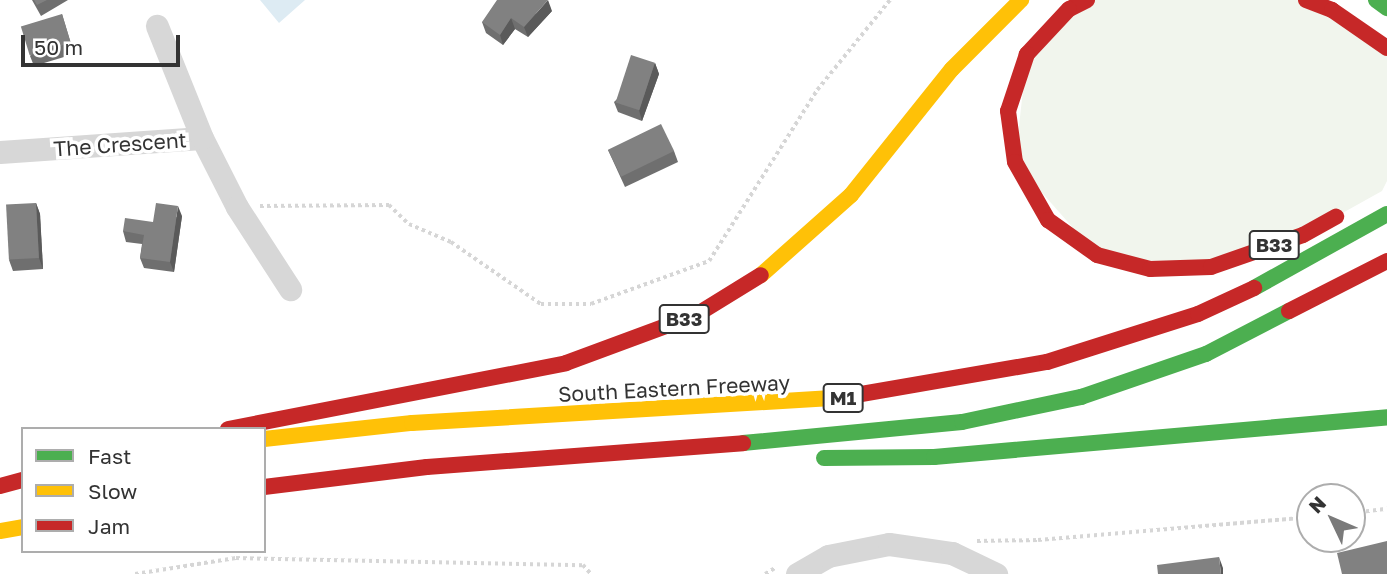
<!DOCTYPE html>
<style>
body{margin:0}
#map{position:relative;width:1387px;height:574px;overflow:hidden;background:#fff;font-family:"Golos Text",sans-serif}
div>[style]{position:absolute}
.green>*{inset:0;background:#f1f5ed}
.water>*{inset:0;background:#ddebf3}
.path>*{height:3.5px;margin-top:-1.75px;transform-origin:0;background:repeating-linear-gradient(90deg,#d6d6d6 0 3.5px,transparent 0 7px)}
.street>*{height:23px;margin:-11.5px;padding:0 11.5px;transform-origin:11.5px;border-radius:11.5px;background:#d7d7d7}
.fast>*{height:16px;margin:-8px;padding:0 8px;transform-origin:8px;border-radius:8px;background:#4caf50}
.slow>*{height:16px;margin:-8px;padding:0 8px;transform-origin:8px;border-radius:8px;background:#ffc107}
.jam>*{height:16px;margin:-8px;padding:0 8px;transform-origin:8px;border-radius:8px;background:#c62828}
.wall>*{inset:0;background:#6f6f6f}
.shaded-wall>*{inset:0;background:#5a5a5a}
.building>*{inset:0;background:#818181;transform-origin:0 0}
span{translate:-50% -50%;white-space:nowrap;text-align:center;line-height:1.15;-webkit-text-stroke:7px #fff;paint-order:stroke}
.shield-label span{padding:2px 5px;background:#fff;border:2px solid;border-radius:5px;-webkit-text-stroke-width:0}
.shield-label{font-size:19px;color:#333;font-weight:700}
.street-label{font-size:21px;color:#333}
.legend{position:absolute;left:21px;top:427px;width:245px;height:126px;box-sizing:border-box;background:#fff;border:2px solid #adadad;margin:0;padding:9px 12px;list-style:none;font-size:21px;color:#333}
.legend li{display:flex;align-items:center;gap:14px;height:35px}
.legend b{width:35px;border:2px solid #adadad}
.north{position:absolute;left:1296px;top:483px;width:70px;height:70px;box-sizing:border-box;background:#fff;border:2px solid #adadad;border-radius:50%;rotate:314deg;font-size:19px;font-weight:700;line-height:28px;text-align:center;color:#333}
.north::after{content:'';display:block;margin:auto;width:24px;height:32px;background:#7a7a7a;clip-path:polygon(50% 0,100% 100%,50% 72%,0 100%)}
.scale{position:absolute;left:21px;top:35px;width:159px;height:32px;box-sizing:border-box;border:4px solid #333;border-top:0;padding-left:9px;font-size:21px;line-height:24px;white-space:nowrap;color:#333;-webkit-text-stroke:5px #fff;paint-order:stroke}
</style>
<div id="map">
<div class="green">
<i style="clip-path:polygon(1087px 0,1306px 0,1387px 48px,1387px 181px,1382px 191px,1303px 235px,1211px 267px,1097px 255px,1015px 162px,1027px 54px)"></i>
</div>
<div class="water">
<i style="clip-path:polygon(260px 0,305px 0,279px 23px)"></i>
</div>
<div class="path">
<i style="left:260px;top:206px;width:129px;rotate:-0.4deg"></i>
<i style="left:389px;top:205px;width:28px;rotate:44deg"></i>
<i style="left:409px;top:224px;width:46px;rotate:23.2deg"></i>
<i style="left:451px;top:242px;width:109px;rotate:34.6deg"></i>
<i style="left:541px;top:304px;width:50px"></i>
<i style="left:591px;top:304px;width:126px;rotate:-20deg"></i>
<i style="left:709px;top:261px;width:202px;rotate:-57.7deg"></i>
<i style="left:817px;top:90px;width:116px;rotate:-51deg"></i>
<i style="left:1352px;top:513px;width:35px;rotate:-7deg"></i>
<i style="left:977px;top:541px;width:61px;rotate:-0.9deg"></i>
<i style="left:1038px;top:540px;width:273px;rotate:-4.8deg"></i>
<i style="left:135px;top:574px;width:102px;rotate:-9deg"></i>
<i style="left:236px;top:558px;width:347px;rotate:1.2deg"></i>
<i style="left:583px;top:565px;width:12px;rotate:48deg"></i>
<i style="left:765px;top:574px;width:12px;rotate:-31deg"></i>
</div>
<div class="street">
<i style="left:202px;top:138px;width:77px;rotate:63.1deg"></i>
<i style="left:237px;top:207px;width:98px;rotate:57.1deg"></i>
<i style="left:0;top:152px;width:202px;rotate:-4deg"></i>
<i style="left:202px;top:138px;width:121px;rotate:-111.9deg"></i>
<i style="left:797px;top:574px;width:36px;rotate:-30deg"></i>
<i style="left:828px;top:556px;width:62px;rotate:-11.1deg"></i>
<i style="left:889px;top:544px;width:64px;rotate:8.1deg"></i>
<i style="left:952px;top:553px;width:49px;rotate:25.5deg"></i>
</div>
<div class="fast">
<i style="left:1376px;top:0;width:14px;rotate:36deg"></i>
<i style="left:1254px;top:288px;width:152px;rotate:-29.1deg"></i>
<i style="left:743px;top:443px;width:220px;rotate:-5.5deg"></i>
<i style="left:962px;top:422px;width:122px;rotate:-11.9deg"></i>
<i style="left:1081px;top:397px;width:132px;rotate:-19deg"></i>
<i style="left:1206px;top:354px;width:93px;rotate:-27.4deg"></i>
<i style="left:824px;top:458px;width:110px;rotate:-0.5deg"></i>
<i style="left:934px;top:457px;width:455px;rotate:-5deg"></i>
</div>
<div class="slow">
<i style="left:761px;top:275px;width:120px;rotate:-41.6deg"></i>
<i style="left:851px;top:195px;width:161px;rotate:-51.3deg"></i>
<i style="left:952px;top:69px;width:98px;rotate:-45deg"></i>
<i style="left:264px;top:439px;width:149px;rotate:-6.2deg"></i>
<i style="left:412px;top:423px;width:433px;rotate:-3.4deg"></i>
<i style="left:0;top:531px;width:23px;rotate:-10deg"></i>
</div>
<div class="jam">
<i style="left:1087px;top:0;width:20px;rotate:153deg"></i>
<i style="left:1069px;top:9px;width:62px;rotate:133deg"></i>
<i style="left:1027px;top:54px;width:60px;rotate:108.4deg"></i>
<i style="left:1008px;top:111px;width:51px;rotate:82.2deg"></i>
<i style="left:1015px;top:162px;width:67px;rotate:60.4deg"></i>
<i style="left:1048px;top:220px;width:60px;rotate:35.5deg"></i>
<i style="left:1097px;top:255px;width:55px;rotate:14.8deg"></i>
<i style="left:1150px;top:269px;width:61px;rotate:-1.9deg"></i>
<i style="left:1211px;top:267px;width:97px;rotate:-19.2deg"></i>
<i style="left:1303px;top:235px;width:38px;rotate:-29deg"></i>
<i style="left:1306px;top:0;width:28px;rotate:21deg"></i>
<i style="left:1332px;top:10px;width:67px;rotate:34.6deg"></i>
<i style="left:1289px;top:311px;width:110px;rotate:-27deg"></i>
<i style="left:844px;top:397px;width:206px;rotate:-9.8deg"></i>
<i style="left:1047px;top:362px;width:158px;rotate:-17.6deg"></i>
<i style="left:1198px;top:314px;width:62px;rotate:-24.9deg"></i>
<i style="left:228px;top:429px;width:344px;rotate:-11deg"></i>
<i style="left:566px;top:363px;width:139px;rotate:-20.3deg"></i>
<i style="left:696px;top:315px;width:76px;rotate:-31.6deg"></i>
<i style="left:0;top:486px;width:24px;rotate:-15deg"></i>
<i style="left:264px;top:487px;width:164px;rotate:-7deg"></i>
<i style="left:427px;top:467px;width:317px;rotate:-4.3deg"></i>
</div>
<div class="wall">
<i style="clip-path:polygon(32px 0,68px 0,41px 16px)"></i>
<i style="clip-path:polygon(552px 11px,528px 37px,515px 29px,503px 45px,486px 33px,482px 22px)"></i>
<i style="clip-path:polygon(62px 14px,74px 54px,34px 66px,30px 56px)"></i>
<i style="clip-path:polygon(655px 63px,659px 74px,642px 121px,618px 112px,614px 102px)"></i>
<i style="clip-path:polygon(608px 150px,674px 151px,678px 162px,625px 187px)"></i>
<i style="clip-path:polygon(36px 203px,40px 214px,43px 269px,13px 271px,9px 260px)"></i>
<i style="clip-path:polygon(182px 216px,174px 272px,144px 268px,140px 258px,142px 244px,126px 242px,123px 231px,153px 222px)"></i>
</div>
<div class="shaded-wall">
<i style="clip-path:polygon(548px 0,552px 11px,528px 37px,524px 27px)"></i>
<i style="clip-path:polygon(511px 18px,515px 29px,503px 45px,500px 35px)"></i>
<i style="clip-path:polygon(655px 63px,659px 74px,642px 121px,639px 110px)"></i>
<i style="clip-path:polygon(36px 203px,40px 214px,43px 269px,39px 258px)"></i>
<i style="clip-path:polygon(178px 206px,182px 216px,174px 272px,170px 262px)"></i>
<i style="clip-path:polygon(1219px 557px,1223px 568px,1223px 574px,1221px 574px)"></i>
</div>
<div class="building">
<i style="clip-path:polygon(34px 0,47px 0,37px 5px)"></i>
<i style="clip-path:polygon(497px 0,548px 0,524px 27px,511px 18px,500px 35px,482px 22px)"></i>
<i style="left:62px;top:14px;width:30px;height:43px;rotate:73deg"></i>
<i style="left:631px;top:55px;width:25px;height:50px;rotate:18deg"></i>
<i style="left:661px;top:124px;width:30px;height:59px;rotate:64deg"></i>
<i style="left:36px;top:203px;width:55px;height:30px;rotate:87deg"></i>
<i style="clip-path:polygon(156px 203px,178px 206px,170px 262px,140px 258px,144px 235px,123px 231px,125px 218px,153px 222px)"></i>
<i style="clip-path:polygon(1387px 541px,1387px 574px,1342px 574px,1337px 553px)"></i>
<i style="clip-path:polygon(1219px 557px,1221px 574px,1158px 574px,1157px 565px)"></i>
</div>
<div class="shield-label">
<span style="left:1274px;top:245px">B33</span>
<span style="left:684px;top:319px">B33</span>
<span style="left:843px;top:398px">M1</span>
</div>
<div class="street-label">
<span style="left:120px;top:144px;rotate:-4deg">The Crescent</span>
<span style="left:674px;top:388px;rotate:-3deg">South Eastern Freeway</span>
</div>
<ul class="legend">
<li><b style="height:9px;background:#4caf50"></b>Fast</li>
<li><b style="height:9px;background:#ffc107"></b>Slow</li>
<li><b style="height:9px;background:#c62828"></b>Jam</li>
</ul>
<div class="north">N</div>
<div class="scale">50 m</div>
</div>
